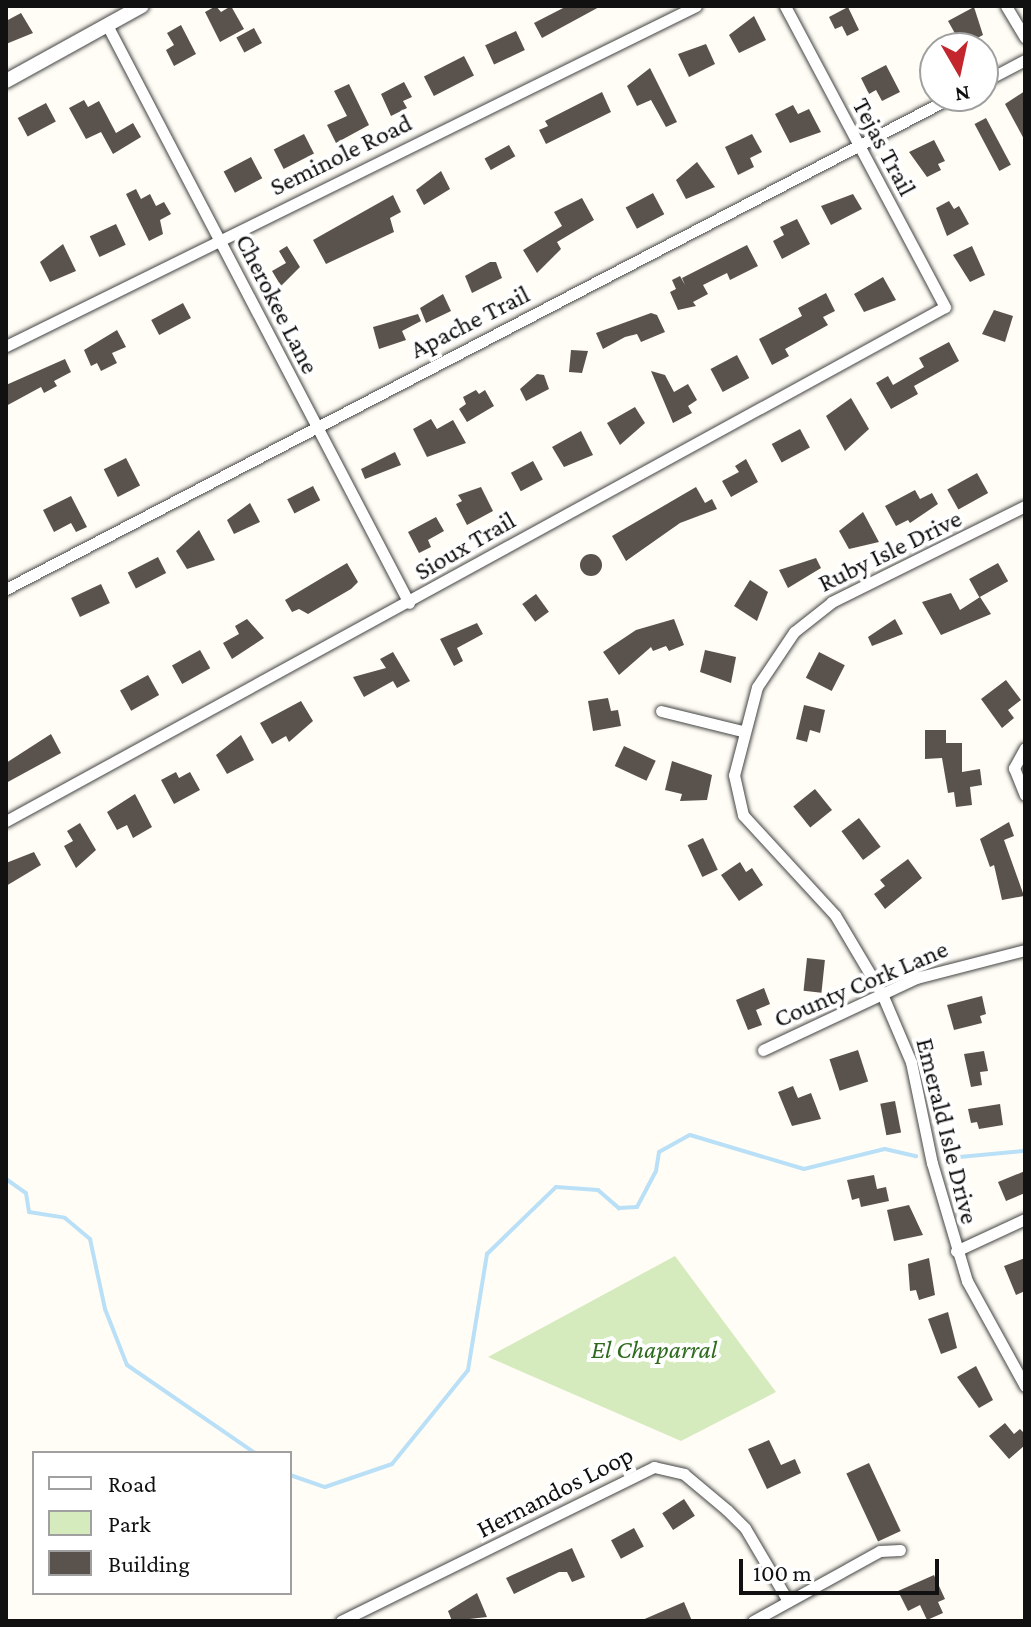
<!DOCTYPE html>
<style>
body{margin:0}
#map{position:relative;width:1031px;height:1627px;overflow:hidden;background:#fffdf5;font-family:"Crimson Pro",serif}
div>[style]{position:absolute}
.green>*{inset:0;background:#d5ebbd}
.stream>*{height:4px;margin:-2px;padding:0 2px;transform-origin:2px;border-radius:2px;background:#b9e0f7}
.building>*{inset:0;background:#5a524d;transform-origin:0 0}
.round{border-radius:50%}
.roads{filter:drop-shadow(0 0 2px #444) drop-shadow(0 0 2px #444)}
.minor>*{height:11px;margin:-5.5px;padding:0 5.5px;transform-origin:5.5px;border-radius:5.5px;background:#fff}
.tertiary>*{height:14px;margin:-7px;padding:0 7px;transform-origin:7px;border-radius:7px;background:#fff}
span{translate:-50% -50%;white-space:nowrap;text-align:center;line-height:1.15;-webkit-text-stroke:8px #fff;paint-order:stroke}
.street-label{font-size:26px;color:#111}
.park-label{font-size:26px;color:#2f6b1f;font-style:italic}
.frame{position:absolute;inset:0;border:8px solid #111;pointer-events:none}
.legend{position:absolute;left:32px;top:1451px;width:260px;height:144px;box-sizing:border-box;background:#fff;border:2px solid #a0a0a0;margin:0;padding:10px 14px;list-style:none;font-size:24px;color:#111}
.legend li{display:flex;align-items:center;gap:16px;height:40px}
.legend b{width:40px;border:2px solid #a0a0a0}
.north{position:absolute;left:919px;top:32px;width:80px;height:80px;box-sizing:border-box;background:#fff;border:2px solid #a0a0a0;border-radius:50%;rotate:171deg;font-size:22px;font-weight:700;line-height:32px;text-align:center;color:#111}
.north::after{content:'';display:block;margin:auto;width:28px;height:36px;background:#c4262e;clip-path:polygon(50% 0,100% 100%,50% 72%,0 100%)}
.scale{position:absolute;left:739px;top:1559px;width:200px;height:36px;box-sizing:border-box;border:4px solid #111;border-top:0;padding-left:10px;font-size:24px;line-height:28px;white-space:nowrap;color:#111;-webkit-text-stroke:6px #fff;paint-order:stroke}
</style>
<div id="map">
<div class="green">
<i style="clip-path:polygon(675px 1256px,776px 1392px,681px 1441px,488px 1357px)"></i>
</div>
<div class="stream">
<i style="left:949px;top:1158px;width:74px;rotate:-5.4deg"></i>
<i style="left:6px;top:1179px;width:24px;rotate:35deg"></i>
<i style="left:26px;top:1193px;width:19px;rotate:81deg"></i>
<i style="left:29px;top:1212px;width:36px;rotate:9deg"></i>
<i style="left:65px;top:1218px;width:33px;rotate:40deg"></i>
<i style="left:90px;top:1239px;width:72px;rotate:77.9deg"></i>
<i style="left:105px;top:1309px;width:60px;rotate:68.6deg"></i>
<i style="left:127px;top:1365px;width:155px;rotate:34.5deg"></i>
<i style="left:290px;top:1475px;width:37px;rotate:19deg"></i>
<i style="left:325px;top:1487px;width:71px;rotate:-18.9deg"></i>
<i style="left:392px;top:1464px;width:121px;rotate:-51deg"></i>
<i style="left:468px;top:1370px;width:118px;rotate:-80.7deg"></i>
<i style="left:487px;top:1254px;width:96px;rotate:-44.2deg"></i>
<i style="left:556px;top:1187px;width:42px;rotate:4.1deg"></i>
<i style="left:598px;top:1190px;width:28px;rotate:41deg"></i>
<i style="left:619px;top:1208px;width:18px;rotate:-3deg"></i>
<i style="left:637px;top:1207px;width:41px;rotate:-62.2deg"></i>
<i style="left:656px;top:1171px;width:19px;rotate:-81deg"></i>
<i style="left:659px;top:1152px;width:35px;rotate:-29deg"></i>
<i style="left:690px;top:1135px;width:119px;rotate:16.6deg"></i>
<i style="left:804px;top:1169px;width:83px;rotate:-13.9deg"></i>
<i style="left:885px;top:1149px;width:32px;rotate:13deg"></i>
</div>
<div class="building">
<i style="clip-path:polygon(216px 6px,221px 12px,231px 6px,244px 29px,220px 42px,205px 12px)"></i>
<i style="clip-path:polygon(567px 6px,601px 6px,542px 38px,534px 23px)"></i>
<i style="clip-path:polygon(848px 7px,859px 30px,847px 36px,842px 26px,835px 29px,829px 17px)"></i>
<i style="clip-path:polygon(974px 7px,983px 35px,962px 46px,948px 21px)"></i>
<i style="clip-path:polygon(21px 13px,33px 33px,6px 44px,6px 21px)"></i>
<i style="clip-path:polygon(754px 16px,766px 40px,739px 53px,729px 35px)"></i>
<i style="clip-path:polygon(181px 25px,196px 54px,174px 66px,166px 50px,174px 45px,167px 33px)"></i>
<i style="left:254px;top:28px;width:17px;height:20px;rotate:62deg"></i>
<i style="left:516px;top:31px;width:21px;height:34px;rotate:65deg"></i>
<i style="clip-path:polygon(706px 44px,715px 64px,689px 77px,678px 54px)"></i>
<i style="left:464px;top:56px;width:22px;height:45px;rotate:63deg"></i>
<i style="clip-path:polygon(886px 65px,900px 92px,882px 101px,876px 90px,869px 94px,861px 78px)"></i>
<i style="clip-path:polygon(650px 68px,677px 122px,666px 127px,651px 100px,637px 106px,627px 86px)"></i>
<i style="clip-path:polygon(404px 82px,412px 97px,403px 101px,407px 108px,391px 116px,381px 94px)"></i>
<i style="clip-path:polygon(349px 84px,369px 125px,336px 143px,327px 125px,347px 116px,334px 91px)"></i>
<i style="clip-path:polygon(1025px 91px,1025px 141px,1005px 104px)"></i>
<i style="clip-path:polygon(602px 92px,611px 112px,546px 144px,539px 130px,548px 126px,545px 121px)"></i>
<i style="clip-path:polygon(84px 100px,88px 107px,99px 101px,116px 133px,133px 123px,141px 137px,113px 154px,101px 132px,86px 139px,69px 108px)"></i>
<i style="left:46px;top:103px;width:21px;height:32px;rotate:62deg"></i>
<i style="clip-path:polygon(793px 105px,798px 114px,809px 109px,821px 132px,790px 143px,775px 114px)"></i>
<i style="left:986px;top:118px;width:53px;height:13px;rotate:62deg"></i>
<i style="left:304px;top:134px;width:22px;height:34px;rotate:63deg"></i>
<i style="clip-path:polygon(752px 134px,762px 152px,750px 158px,754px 167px,738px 175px,725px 147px)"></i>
<i style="clip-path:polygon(934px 140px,945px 161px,938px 164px,941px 170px,927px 177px,909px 152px)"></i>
<i style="left:509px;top:145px;width:13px;height:28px;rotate:61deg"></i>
<i style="left:251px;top:157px;width:24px;height:31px;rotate:62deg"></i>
<i style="clip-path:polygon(697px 162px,715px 187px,686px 199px,676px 180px)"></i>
<i style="clip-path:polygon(441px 171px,450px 189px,424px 205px,416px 190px)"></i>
<i style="clip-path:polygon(136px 189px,141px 199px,150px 194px,156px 206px,164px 202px,171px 214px,160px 220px,163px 234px,149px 241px,126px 194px)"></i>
<i style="left:653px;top:193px;width:24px;height:31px;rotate:62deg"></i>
<i style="clip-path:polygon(853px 194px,862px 209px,831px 225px,821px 206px)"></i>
<i style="clip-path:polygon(393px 195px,401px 212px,390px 218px,394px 232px,326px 264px,313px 240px)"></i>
<i style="clip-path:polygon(582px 198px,594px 220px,557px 242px,561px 249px,537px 273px,523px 250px,562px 226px,554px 212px)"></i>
<i style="clip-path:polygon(949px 201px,954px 209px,959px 206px,969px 224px,947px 236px,936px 208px)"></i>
<i style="clip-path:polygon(797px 219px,810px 244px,782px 259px,773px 241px,784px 235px,780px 227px)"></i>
<i style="left:116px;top:224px;width:23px;height:29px;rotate:65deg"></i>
<i style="clip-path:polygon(63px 244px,76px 271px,50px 282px,40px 262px)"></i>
<i style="clip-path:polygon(747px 245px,758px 266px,730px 280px,727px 273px,703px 285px,708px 294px,693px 302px,696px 306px,678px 310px,670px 292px,676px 289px,672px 280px,680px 276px,685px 285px,682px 278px)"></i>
<i style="clip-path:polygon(287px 246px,300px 267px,281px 286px,272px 271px,286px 263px,279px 251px)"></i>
<i style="clip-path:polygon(972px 246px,985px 275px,970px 282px,953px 255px)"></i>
<i style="clip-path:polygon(490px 262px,496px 262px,502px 278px,472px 293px,465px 276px)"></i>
<i style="clip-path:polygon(883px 277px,896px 300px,864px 312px,854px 294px)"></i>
<i style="clip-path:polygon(826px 293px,835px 311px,823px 317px,828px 325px,785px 349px,789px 356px,772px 365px,759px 339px,802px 316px,798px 308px)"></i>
<i style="clip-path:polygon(443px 294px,451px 311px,426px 323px,420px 308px)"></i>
<i style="left:183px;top:303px;width:17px;height:36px;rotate:62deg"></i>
<i style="clip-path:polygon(994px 310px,1013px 316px,1005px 342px,982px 334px)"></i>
<i style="clip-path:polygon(651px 313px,657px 315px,665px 332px,641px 342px,637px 334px,625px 337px,603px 349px,596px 333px)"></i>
<i style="clip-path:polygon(418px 314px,421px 321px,402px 331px,406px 340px,379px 349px,373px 327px)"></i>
<i style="clip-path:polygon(117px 330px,126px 347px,112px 353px,117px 363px,101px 371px,97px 363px,91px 366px,84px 350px)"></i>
<i style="clip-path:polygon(949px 342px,959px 361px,914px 386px,918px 394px,891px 409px,876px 383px,888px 376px,893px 385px,924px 367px,919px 358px)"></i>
<i style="clip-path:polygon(571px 350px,588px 351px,582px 373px,569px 372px)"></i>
<i style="left:737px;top:355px;width:26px;height:30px;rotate:62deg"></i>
<i style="clip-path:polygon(65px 359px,71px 372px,54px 381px,57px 386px,44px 393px,41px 387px,6px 406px,6px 385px)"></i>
<i style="clip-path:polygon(651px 371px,665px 375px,674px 392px,688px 384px,697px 400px,688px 406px,692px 413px,673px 423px)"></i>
<i style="clip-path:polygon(537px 374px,544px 375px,549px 389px,526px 401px,520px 389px)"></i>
<i style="clip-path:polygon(476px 390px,479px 394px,485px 390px,494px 406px,467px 422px,459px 409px,466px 404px,463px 397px)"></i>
<i style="clip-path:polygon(851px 398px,869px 429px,845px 451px,826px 416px)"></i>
<i style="clip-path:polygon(635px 407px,645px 423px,620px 445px,607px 423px)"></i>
<i style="clip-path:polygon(431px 419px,437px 429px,453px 420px,466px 443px,427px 457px,413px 429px)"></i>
<i style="left:800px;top:429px;width:21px;height:32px;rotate:62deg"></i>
<i style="clip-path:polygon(581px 431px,593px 455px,564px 467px,552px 447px)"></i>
<i style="clip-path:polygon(395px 452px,401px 465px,365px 479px,361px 469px)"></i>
<i style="left:126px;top:458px;width:31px;height:25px;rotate:63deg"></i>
<i style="clip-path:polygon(746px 459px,758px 482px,731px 497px,722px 481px,739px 472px,735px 466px)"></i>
<i style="left:533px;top:461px;width:21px;height:25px;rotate:62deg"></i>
<i style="left:977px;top:473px;width:23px;height:34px;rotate:61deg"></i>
<i style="left:313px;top:486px;width:16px;height:29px;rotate:63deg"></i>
<i style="clip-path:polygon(481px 487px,493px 511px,467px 525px,456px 504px,462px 501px,458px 495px)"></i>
<i style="clip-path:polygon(696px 487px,705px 503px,712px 499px,717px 509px,680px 523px,626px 561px,612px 536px)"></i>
<i style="clip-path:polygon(915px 490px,920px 499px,932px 493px,938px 504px,910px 523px,908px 520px,896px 526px,885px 506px)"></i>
<i style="clip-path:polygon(71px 496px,87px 527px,76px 532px,71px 523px,54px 532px,43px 510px)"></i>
<i style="clip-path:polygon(250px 503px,260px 522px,234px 534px,227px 520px)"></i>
<i style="clip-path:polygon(863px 512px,879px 542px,849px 549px,839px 531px)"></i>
<i style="clip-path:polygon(436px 517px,444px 531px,428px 540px,431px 547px,419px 553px,408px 532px)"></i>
<i style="clip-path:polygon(199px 530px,215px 560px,187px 569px,176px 551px)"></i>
<i class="round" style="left:580px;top:554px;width:22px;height:22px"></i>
<i style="left:158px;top:557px;width:18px;height:34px;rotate:63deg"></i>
<i style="clip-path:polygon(816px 558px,821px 568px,788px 588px,779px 570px)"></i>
<i style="clip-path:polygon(347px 563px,358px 582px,351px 589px,308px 614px,299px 609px,292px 612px,285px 600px)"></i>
<i style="left:998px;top:563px;width:21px;height:33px;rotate:61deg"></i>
<i style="clip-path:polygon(750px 580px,768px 592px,757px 621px,734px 606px)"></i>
<i style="left:101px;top:584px;width:21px;height:33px;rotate:65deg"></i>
<i style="clip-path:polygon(951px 593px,960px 610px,980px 597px,991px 614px,941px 635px,922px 602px)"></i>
<i style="left:536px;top:594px;width:22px;height:17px;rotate:54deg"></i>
<i style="clip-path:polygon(247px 619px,264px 638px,232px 659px,223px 643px,239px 634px,235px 626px)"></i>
<i style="clip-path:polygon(674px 619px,684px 645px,669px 651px,666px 646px,653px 651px,651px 647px,619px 675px,603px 652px,636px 630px)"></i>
<i style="clip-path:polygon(895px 619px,903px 634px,872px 646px,868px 637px)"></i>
<i style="clip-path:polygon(477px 623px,483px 634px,457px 648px,463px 661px,454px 666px,440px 639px)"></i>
<i style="left:200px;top:650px;width:21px;height:32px;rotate:61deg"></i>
<i style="clip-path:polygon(705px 650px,736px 657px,731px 683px,700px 672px)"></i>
<i style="clip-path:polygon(393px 652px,410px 681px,397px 688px,393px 681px,364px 697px,353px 677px,386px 668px,380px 659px)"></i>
<i style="left:819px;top:652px;width:29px;height:29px;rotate:27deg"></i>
<i style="left:148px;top:675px;width:23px;height:32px;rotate:61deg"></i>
<i style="clip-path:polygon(1006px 680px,1021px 700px,1008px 710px,1014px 718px,1002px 728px,981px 699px)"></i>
<i style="clip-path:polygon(608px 698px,611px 711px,618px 710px,621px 726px,593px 731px,588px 701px)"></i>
<i style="clip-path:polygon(301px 701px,313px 721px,289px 742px,286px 736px,272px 744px,260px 723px)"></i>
<i style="clip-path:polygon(804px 705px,825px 710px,820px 733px,810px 730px,807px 742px,796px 739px)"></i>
<i style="clip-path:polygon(925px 730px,946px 730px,946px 743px,962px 743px,962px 772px,980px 769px,982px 785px,970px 787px,972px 805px,956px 807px,954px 792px,948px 793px,942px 758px,925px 759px)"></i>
<i style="clip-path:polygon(51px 734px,61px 753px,6px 783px,6px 763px)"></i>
<i style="clip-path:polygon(241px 735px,254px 760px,227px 774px,216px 755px)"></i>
<i style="left:624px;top:746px;width:35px;height:22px;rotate:25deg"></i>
<i style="clip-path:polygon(672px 761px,712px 775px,707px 800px,680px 801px,682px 794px,665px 790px)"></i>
<i style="clip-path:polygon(176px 772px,179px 778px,190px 772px,200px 790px,174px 804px,161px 780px)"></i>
<i style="left:815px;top:789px;width:27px;height:28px;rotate:51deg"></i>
<i style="clip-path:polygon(135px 794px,152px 827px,133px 838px,127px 825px,117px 830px,107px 812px)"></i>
<i style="left:859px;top:818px;width:36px;height:22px;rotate:53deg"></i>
<i style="clip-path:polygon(1009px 822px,1014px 836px,1004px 840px,1024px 896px,1002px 900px,994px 865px,990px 867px,980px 839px)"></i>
<i style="clip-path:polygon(80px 823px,96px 850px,76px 868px,64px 846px,73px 841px,67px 831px)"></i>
<i style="left:703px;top:838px;width:35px;height:17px;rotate:65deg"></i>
<i style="clip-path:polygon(34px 852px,41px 865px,6px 886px,6px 863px)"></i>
<i style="clip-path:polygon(908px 859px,922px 878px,885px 909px,874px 894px,885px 886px,880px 880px)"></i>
<i style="clip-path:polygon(740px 862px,746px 872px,752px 868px,763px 885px,739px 901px,721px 875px)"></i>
<i style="left:807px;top:958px;width:18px;height:33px;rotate:6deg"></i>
<i style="clip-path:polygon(764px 988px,770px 1004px,756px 1010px,762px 1025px,748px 1030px,736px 1000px)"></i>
<i style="clip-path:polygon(982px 996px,986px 1014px,980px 1016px,982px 1023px,954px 1030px,947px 1005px)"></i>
<i style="left:858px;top:1050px;width:33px;height:30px;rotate:72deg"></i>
<i style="clip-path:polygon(984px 1051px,988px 1071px,980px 1072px,982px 1085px,971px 1087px,964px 1054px)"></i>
<i style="clip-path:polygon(793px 1086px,798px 1098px,811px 1093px,821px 1119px,792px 1126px,778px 1092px)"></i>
<i style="left:895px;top:1101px;width:32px;height:15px;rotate:79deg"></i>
<i style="clip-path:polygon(1000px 1104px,1003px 1125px,979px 1129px,977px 1122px,971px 1123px,968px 1109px)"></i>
<i style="clip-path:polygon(1025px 1171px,1025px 1193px,1006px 1201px,998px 1182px)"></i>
<i style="clip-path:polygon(874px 1175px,877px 1189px,886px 1187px,889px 1201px,861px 1207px,859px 1198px,852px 1200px,847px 1180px)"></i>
<i style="clip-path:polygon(909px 1205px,923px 1235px,894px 1241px,887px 1210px)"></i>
<i style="clip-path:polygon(929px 1258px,935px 1295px,919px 1300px,916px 1290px,910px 1291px,908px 1264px)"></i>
<i style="clip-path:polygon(1025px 1258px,1025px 1291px,1016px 1295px,1004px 1266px)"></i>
<i style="clip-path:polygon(948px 1312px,957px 1348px,941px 1354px,928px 1319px)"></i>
<i style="clip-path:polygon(976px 1366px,993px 1400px,979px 1408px,957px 1377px)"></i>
<i style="clip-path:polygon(1005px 1423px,1014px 1434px,1020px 1429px,1025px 1434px,1025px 1445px,1009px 1459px,989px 1436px)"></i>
<i style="clip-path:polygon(769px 1440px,781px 1465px,795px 1459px,801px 1473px,767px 1489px,748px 1449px)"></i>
<i style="left:869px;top:1463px;width:75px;height:25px;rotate:65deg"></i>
<i style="left:684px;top:1499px;width:20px;height:26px;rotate:57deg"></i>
<i style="left:634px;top:1528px;width:21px;height:26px;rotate:62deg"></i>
<i style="clip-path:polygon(572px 1548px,585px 1577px,572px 1582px,567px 1572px,559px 1572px,514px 1594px,506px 1578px)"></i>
<i style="clip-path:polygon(934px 1575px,945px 1599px,938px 1602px,943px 1613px,927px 1620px,920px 1605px,908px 1611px,898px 1591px)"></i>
<i style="clip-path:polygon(477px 1593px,487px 1617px,452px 1621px,448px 1611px)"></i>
<i style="clip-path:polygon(684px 1602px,692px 1621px,640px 1621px)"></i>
</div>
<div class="roads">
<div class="minor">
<i style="left:1006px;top:6px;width:37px;rotate:59deg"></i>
<i style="left:107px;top:25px;width:652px;rotate:62.41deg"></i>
<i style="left:983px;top:82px;width:47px;rotate:-27.6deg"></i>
<i style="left:6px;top:346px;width:769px;rotate:-26.23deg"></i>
<i style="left:1025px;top:506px;width:216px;rotate:153.6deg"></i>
<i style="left:832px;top:602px;width:48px;rotate:141.7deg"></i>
<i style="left:794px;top:632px;width:66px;rotate:123.9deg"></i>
<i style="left:757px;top:687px;width:91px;rotate:104.6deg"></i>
<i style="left:734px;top:775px;width:41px;rotate:77.3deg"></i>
<i style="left:743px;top:815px;width:136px;rotate:47.4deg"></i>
<i style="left:835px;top:915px;width:92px;rotate:59.3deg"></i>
<i style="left:882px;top:994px;width:74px;rotate:66.9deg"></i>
<i style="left:911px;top:1062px;width:103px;rotate:78.3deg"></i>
<i style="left:932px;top:1163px;width:123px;rotate:73.5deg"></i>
<i style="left:967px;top:1281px;width:120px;rotate:61.1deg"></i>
<i style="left:6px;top:589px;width:1069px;rotate:-27.48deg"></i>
<i style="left:661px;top:711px;width:83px;rotate:13.9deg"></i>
<i style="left:1025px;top:748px;width:23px;rotate:119deg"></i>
<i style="left:1014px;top:768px;width:29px;rotate:68deg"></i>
<i style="left:6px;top:821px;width:1070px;rotate:-28.7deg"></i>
<i style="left:945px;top:307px;width:341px;rotate:-118deg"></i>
<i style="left:763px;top:1050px;width:169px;rotate:-25.2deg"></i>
<i style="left:916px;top:978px;width:113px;rotate:-14.4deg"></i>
<i style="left:956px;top:1251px;width:76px;rotate:-24.9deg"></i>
<i style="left:341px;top:1621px;width:349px;rotate:-26.2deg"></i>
<i style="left:654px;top:1467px;width:31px;rotate:13deg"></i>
<i style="left:684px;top:1474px;width:56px;rotate:39.9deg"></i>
<i style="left:727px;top:1510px;width:25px;rotate:45deg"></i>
<i style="left:745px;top:1528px;width:85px;rotate:59.5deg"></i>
<i style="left:753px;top:1621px;width:145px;rotate:-28.9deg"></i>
<i style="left:880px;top:1551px;width:20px;rotate:-3deg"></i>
</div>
<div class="tertiary">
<i style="left:6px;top:81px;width:155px;rotate:-28.9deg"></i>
</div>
</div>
<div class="street-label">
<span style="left:884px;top:147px;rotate:62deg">Tejas Trail</span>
<span style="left:341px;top:155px;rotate:-26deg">Seminole Road</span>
<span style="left:277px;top:304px;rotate:63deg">Cherokee Lane</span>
<span style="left:470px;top:322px;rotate:-27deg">Apache Trail</span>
<span style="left:465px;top:546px;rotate:-30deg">Sioux Trail</span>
<span style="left:890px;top:551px;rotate:-26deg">Ruby Isle Drive</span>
<span style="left:861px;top:984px;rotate:-23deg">County Cork Lane</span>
<span style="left:947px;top:1131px;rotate:76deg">Emerald Isle Drive</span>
<span style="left:555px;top:1492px;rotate:-27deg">Hernandos Loop</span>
</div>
<div class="park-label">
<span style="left:654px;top:1350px">El Chaparral</span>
</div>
<div class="frame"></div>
<ul class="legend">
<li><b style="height:10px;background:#fff"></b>Road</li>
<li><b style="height:22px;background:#d5ebbd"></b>Park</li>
<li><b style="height:22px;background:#5a524d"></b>Building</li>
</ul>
<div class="north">N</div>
<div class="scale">100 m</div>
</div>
